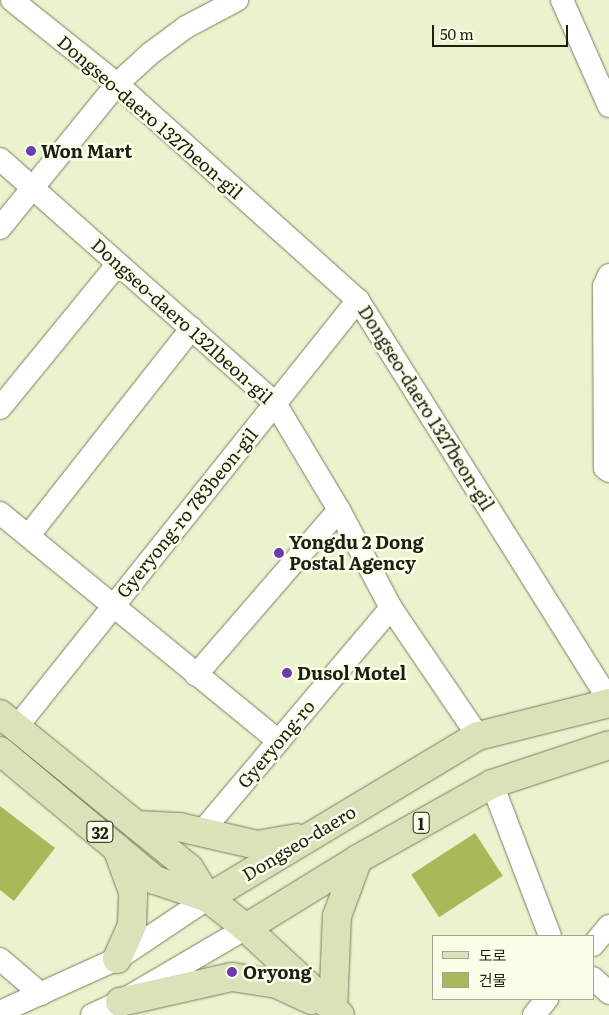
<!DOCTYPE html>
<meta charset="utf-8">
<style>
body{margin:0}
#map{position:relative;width:609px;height:1015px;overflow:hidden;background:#eaf3ce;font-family:Literata,"Noto Sans KR",serif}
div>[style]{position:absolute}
.building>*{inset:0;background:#a7ba5a;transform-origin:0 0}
.roads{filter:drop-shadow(0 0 1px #777f5e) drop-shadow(0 0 1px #777f5e)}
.minor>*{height:22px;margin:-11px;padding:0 11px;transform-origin:11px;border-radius:11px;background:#fff}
.major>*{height:28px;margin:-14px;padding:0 14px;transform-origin:14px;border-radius:14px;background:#d9e2b8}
.dots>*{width:14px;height:14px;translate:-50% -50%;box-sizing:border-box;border:2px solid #f9ffe8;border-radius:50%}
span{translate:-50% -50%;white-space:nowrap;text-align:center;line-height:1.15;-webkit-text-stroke:5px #f9ffe8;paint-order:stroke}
.shield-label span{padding:1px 4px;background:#f9ffe8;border:1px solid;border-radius:4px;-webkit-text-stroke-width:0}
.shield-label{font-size:16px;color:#1c1f12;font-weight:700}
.street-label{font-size:18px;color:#1c1f12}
.poi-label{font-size:18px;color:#1c1f12;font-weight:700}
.left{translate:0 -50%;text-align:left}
.legend{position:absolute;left:432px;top:935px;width:162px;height:65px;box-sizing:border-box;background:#f9ffe8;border:1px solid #a1a592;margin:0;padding:6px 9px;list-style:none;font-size:15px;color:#1c1f12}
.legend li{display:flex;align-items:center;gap:10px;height:25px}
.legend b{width:25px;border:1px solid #a1a592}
.scale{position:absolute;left:432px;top:25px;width:136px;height:22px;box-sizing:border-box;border:2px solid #1c1f12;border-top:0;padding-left:6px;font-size:15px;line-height:18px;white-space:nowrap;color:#1c1f12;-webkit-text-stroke:4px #f9ffe8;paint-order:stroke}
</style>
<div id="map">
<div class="building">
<i style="clip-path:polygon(0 806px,55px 848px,14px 901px,0 890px)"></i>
<i style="left:475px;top:833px;width:51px;height:76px;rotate:57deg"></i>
</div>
<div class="roads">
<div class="minor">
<i style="left:12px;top:0;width:134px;rotate:38.7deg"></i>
<i style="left:117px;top:84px;width:324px;rotate:41.9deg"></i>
<i style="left:358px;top:300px;width:472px;rotate:57.9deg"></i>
<i style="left:562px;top:0;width:116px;rotate:66.1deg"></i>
<i style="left:0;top:159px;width:368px;rotate:41.6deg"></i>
<i style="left:275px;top:403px;width:125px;rotate:59.1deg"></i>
<i style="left:339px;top:510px;width:111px;rotate:62deg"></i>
<i style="left:391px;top:608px;width:155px;rotate:55.8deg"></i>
<i style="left:0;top:228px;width:186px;rotate:-50.9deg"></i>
<i style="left:117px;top:84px;width:46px;rotate:-42.4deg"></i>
<i style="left:151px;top:53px;width:44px;rotate:-36.6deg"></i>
<i style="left:186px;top:27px;width:58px;rotate:-27.9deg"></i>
<i style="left:609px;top:275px;width:12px;rotate:114deg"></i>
<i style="left:604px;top:286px;width:182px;rotate:89.7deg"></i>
<i style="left:605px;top:468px;width:5px;rotate:37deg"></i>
<i style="left:0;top:408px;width:186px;rotate:-50.7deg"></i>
<i style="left:0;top:513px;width:360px;rotate:39.3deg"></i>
<i style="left:29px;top:535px;width:263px;rotate:-51.8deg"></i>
<i style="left:196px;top:675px;width:218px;rotate:-49.1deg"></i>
<i style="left:16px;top:728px;width:548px;rotate:-51.37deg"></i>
<i style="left:492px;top:784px;width:163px;rotate:69.1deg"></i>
<i style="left:200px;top:834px;width:296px;rotate:-49.8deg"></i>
<i style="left:593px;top:945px;width:25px;rotate:-50deg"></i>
<i style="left:0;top:959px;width:54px;rotate:40.5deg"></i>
<i style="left:593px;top:978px;width:22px;rotate:43deg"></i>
<i style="left:0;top:1012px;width:128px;rotate:-24.4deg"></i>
<i style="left:117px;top:959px;width:110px;rotate:-33.8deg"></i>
<i style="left:92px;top:1015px;width:31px;rotate:-25deg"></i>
<i style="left:120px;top:1002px;width:146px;rotate:-30.4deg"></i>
<i style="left:534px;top:1015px;width:21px;rotate:-51deg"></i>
</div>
<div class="major">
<i style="left:0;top:714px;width:244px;rotate:39.2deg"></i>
<i style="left:189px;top:868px;width:36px;rotate:58deg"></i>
<i style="left:208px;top:898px;width:48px;rotate:38.3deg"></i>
<i style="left:246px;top:928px;width:128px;rotate:42.8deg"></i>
<i style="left:0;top:751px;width:202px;rotate:39.8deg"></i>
<i style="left:155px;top:880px;width:56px;rotate:18.8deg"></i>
<i style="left:136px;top:825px;width:43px;rotate:2.7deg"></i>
<i style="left:179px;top:827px;width:80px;rotate:13deg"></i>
<i style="left:257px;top:845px;width:41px;rotate:-9.9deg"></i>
<i style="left:208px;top:898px;width:315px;rotate:-31deg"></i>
<i style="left:478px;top:736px;width:135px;rotate:-14.1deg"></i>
<i style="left:246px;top:928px;width:132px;rotate:-31.6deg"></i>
<i style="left:358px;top:859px;width:154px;rotate:-29.2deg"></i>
<i style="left:492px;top:784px;width:123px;rotate:-18.4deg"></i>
<i style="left:117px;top:959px;width:37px;rotate:-66deg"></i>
<i style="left:132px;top:925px;width:33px;rotate:-88deg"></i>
<i style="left:133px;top:892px;width:47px;rotate:-110deg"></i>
<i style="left:120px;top:1002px;width:115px;rotate:-12.6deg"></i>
<i style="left:232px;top:977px;width:46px;rotate:8.8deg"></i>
<i style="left:277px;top:984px;width:38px;rotate:25deg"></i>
<i style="left:333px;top:1010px;width:94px;rotate:-87.6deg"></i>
<i style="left:337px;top:916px;width:61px;rotate:-69.8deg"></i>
</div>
</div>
<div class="dots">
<i style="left:31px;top:151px;background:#6d3ab1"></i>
<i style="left:279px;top:553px;background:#6d3ab1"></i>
<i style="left:287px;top:673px;background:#6d3ab1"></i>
<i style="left:232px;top:972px;background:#6d3ab1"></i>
</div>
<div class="shield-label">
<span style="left:421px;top:823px">1</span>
<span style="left:100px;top:832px">32</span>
</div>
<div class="street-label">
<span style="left:150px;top:117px;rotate:41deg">Dongseo-daero 1327beon-gil</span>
<span style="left:182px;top:321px;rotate:42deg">Dongseo-daero 1321beon-gil</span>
<span style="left:426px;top:408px;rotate:58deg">Dongseo-daero 1327beon-gil</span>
<span style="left:187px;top:513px;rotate:-51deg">Gyeryong-ro 783beon-gil</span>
<span style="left:276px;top:744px;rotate:-50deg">Gyeryong-ro</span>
<span style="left:299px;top:843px;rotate:-31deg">Dongseo-daero</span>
</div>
<div class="poi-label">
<span class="left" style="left:41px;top:151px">Won Mart</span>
<span class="left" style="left:289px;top:553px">Yongdu 2 Dong<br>Postal Agency</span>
<span class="left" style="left:297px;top:673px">Dusol Motel</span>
<span class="left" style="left:243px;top:972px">Oryong</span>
</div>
<ul class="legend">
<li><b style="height:6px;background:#d9e2b8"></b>도로</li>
<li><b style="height:14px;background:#a7ba5a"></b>건물</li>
</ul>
<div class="scale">50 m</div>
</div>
